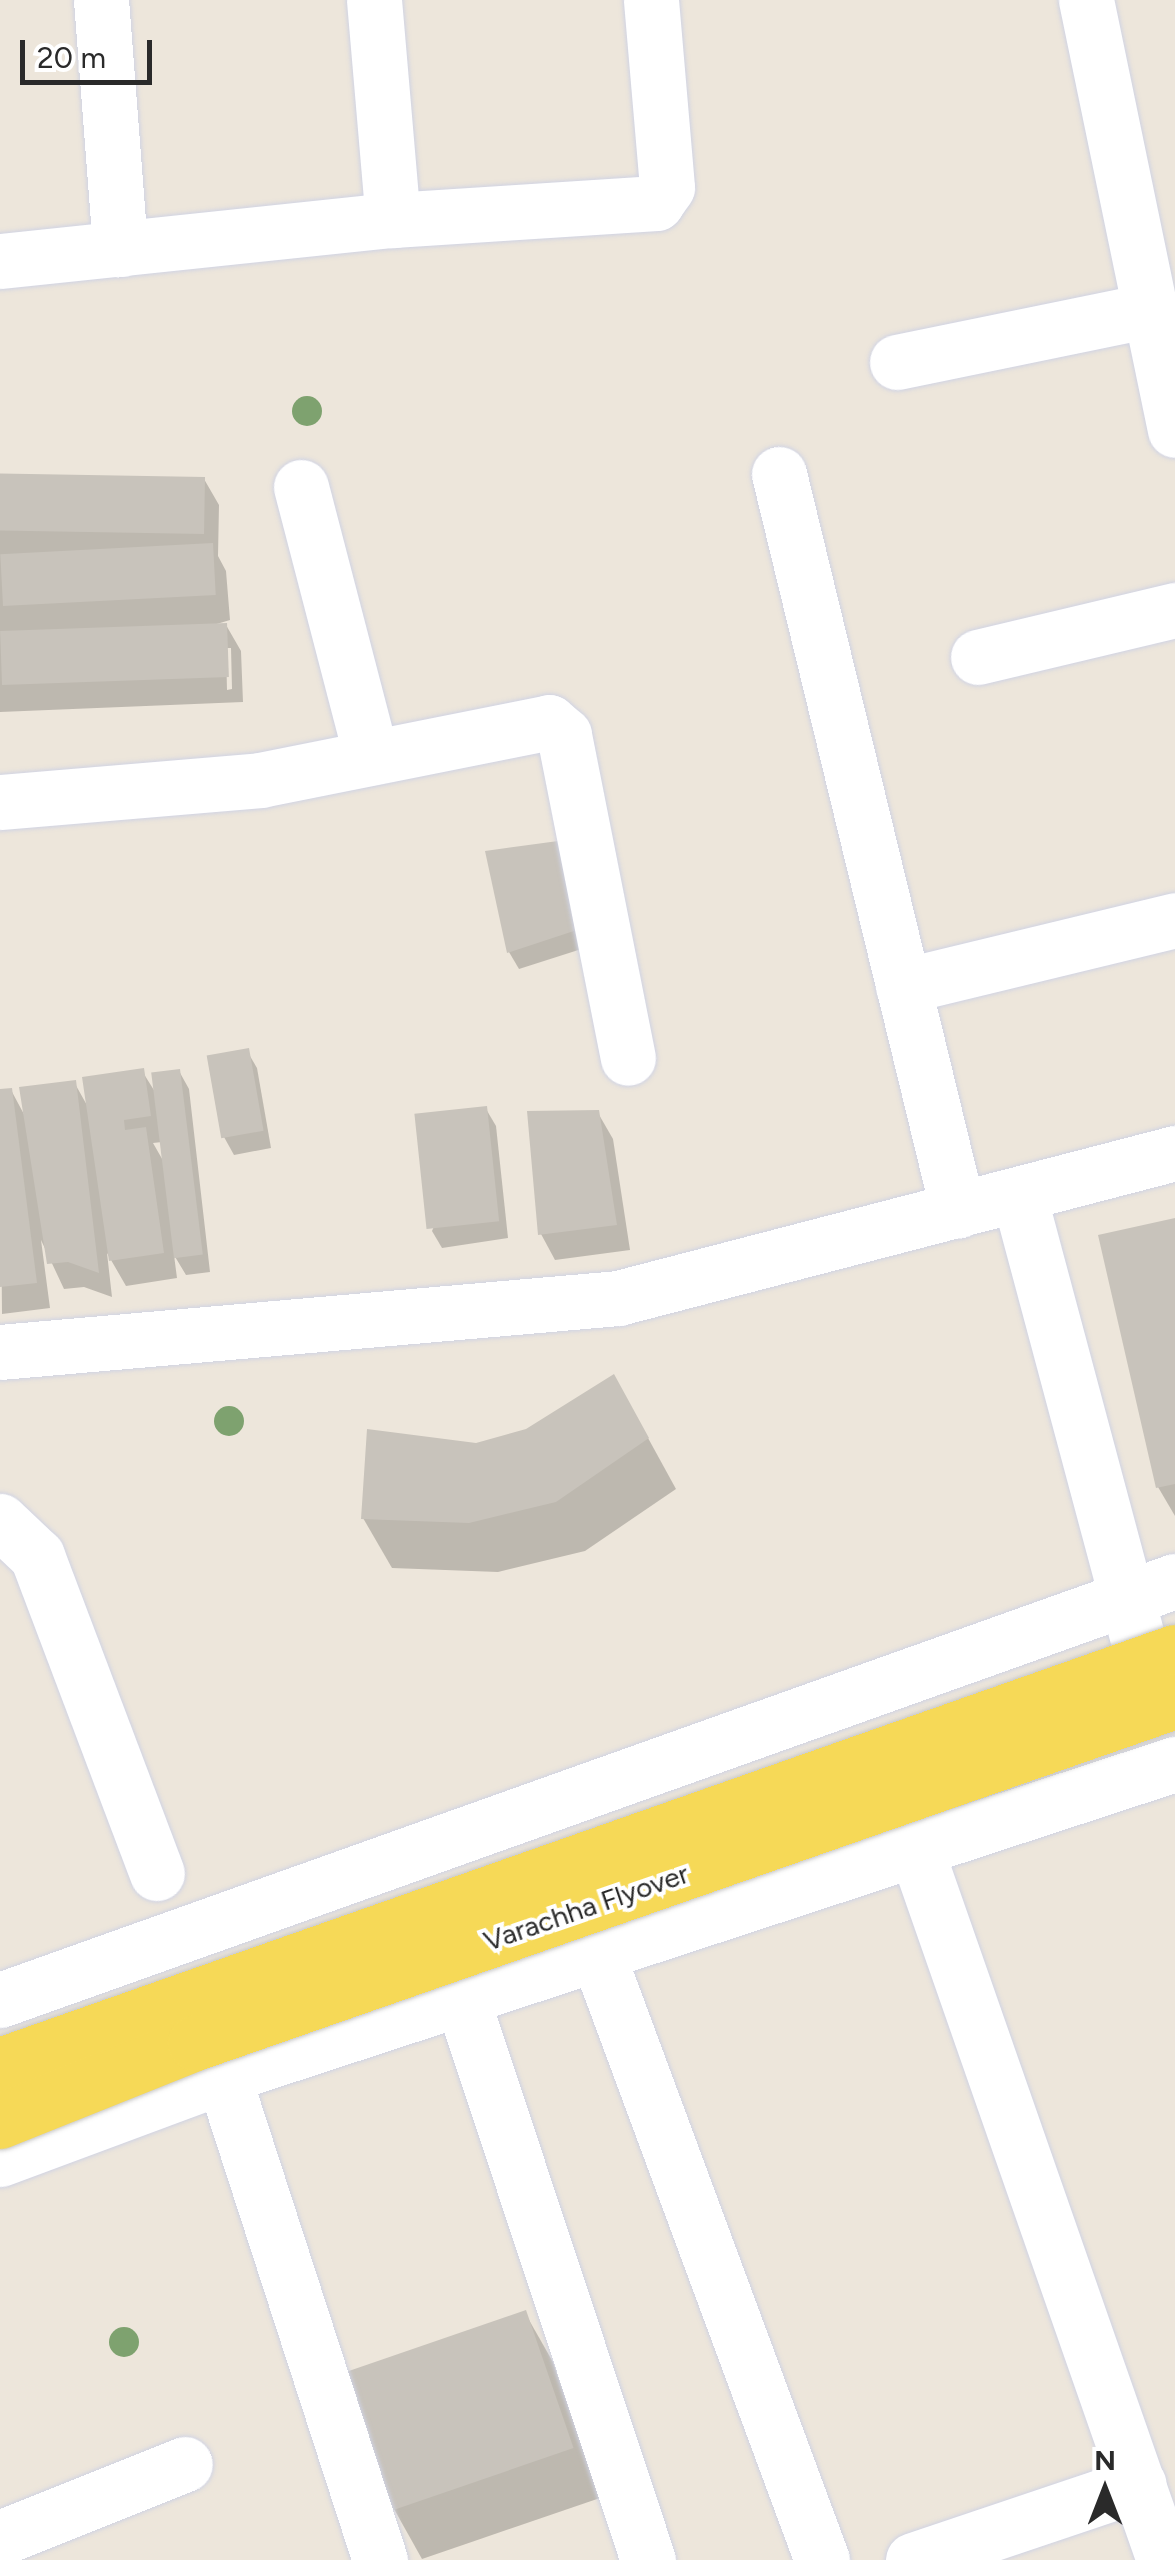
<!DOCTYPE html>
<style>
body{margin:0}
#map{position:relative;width:1175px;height:2560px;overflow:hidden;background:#ede6db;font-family:Figtree,sans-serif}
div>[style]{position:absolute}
.shadow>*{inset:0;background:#0003}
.building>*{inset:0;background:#c8c3bb;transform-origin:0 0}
.roads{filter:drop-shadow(0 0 2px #d0d3e3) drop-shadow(0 0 2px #d0d3e3)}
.minor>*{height:55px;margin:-27.5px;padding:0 27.5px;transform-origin:27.5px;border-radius:27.5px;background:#fff}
.bridges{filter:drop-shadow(0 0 2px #c8c8c8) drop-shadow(0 0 2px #c8c8c8)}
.major-bridge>*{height:55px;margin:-27.5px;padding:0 27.5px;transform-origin:27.5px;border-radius:27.5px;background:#f6d957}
.trees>*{width:30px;height:30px;margin:-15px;border-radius:50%;background:#7ea26f}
span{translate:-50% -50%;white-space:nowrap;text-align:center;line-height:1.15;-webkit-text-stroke:8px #fff;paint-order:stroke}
.street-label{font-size:28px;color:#2a2a2a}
.north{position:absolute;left:1055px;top:2440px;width:100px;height:100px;-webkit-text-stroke:8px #fff;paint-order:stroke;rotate:0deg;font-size:28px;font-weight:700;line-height:40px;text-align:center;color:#2a2a2a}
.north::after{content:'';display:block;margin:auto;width:35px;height:45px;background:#2a2a2a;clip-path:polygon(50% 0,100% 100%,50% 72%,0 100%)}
.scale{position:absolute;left:20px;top:40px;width:132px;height:45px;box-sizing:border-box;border:5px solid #2a2a2a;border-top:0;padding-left:12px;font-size:30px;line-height:35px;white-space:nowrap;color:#2a2a2a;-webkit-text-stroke:8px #fff;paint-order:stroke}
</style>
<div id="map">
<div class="shadow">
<i style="clip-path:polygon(evenodd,204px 479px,219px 505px,218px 556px,226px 571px,230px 620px,210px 626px,226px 625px,241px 651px,243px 702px,0 712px,0 485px,204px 479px,226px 648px,231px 648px,232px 689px,227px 690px,226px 648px)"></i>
<i style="clip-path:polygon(488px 853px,594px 945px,519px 969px,509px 952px)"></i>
<i style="clip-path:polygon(247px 1051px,257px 1068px,271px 1148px,234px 1155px,224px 1137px)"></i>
<i style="clip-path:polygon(evenodd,142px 1071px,157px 1095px,179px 1071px,189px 1089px,210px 1272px,186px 1275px,174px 1255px,177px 1278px,126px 1286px,107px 1253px,112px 1297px,84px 1287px,64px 1289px,41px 1240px,50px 1308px,2px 1314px,0 1091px,11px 1090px,26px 1118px,74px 1082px,88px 1107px,142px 1071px,162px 1142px,165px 1164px,153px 1143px,162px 1142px)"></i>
<i style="clip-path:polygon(486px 1109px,496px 1126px,508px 1238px,442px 1248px,432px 1231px)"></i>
<i style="clip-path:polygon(598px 1113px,613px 1139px,630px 1250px,555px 1260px,541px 1234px)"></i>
<i style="clip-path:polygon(1175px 1220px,1175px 1516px,1158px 1487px)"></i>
<i style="clip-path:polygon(642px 1427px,676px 1489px,585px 1551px,498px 1572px,392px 1568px,363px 1518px,476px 1445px)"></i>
<i style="clip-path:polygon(525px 2313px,553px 2362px,600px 2498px,422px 2559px,394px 2509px,347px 2374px)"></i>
</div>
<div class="building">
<i style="left:205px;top:477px;width:57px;height:205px;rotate:91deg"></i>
<i style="left:213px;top:543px;width:52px;height:213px;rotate:87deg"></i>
<i style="left:227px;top:623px;width:54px;height:227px;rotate:88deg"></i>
<i style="clip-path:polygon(573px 839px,586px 927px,507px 953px,485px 851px)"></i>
<i style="left:249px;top:1048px;width:84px;height:43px;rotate:80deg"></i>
<i style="clip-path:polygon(144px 1068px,151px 1116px,124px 1120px,125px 1130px,146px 1127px,164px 1253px,109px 1261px,82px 1077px)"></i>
<i style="left:180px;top:1069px;width:187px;height:29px;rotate:83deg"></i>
<i style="clip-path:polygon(76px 1080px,99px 1273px,68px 1262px,47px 1264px,19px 1087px)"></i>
<i style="clip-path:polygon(12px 1088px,37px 1283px,0 1287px,0 1089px)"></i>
<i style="left:487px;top:1106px;width:116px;height:73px;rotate:84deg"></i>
<i style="clip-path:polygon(599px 1110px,617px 1225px,538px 1235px,527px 1111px)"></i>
<i style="clip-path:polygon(1175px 1218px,1175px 1484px,1156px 1488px,1098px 1235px)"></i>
<i style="clip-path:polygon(614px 1374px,649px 1438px,556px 1502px,469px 1523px,361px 1519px,367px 1429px,476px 1443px,526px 1429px)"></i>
<i style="left:526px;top:2310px;width:146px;height:192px;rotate:71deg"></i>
</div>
<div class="roads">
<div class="minor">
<i style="left:101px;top:0;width:250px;rotate:85.6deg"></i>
<i style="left:374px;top:0;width:221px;rotate:85.1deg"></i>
<i style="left:1086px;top:0;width:439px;rotate:78.3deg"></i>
<i style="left:0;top:261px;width:395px;rotate:-6deg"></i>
<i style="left:393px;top:220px;width:264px;rotate:-3.7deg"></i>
<i style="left:656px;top:203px;width:19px;rotate:-55deg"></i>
<i style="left:667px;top:187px;width:188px;rotate:-94.9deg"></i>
<i style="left:897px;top:362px;width:258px;rotate:-11.6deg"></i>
<i style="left:779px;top:474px;width:758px;rotate:76.35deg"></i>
<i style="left:301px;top:487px;width:278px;rotate:75.4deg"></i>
<i style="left:978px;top:657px;width:203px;rotate:-13.4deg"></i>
<i style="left:0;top:802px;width:261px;rotate:-4.8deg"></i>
<i style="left:260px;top:780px;width:295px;rotate:-11.3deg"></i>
<i style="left:549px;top:722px;width:20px;rotate:41deg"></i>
<i style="left:564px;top:735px;width:329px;rotate:78.8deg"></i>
<i style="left:903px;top:986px;width:280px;rotate:-13.6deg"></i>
<i style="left:1019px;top:1196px;width:455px;rotate:75deg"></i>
<i style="left:0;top:1352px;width:620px;rotate:-4.99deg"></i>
<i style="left:618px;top:1298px;width:576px;rotate:-14.59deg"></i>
<i style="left:0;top:1521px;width:51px;rotate:43.4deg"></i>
<i style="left:37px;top:1556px;width:339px;rotate:69.3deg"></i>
<i style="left:915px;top:1847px;width:755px;rotate:70.75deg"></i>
<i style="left:597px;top:1953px;width:647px;rotate:69.66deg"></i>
<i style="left:0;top:2000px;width:1247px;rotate:-19.63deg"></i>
<i style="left:463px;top:2002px;width:588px;rotate:71.66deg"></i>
<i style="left:223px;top:2076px;width:509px;rotate:72.03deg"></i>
<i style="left:0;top:2159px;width:238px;rotate:-20.4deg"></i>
<i style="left:223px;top:2076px;width:1002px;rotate:-18.15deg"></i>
<i style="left:0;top:2538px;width:199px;rotate:-21.8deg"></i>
<i style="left:913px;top:2560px;width:238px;rotate:-18.6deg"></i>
</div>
</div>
<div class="bridges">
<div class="major-bridge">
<i style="left:0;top:2065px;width:1245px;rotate:-19.37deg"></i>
<i style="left:0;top:2121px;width:210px;rotate:-21.8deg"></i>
<i style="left:195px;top:2043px;width:1038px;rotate:-19.24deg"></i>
</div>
</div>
<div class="trees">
<i style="left:307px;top:411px"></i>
<i style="left:229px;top:1421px"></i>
<i style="left:124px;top:2342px"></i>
</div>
<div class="street-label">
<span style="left:586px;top:1907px;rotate:-19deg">Varachha Flyover</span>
</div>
<div class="north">N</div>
<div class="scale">20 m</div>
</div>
